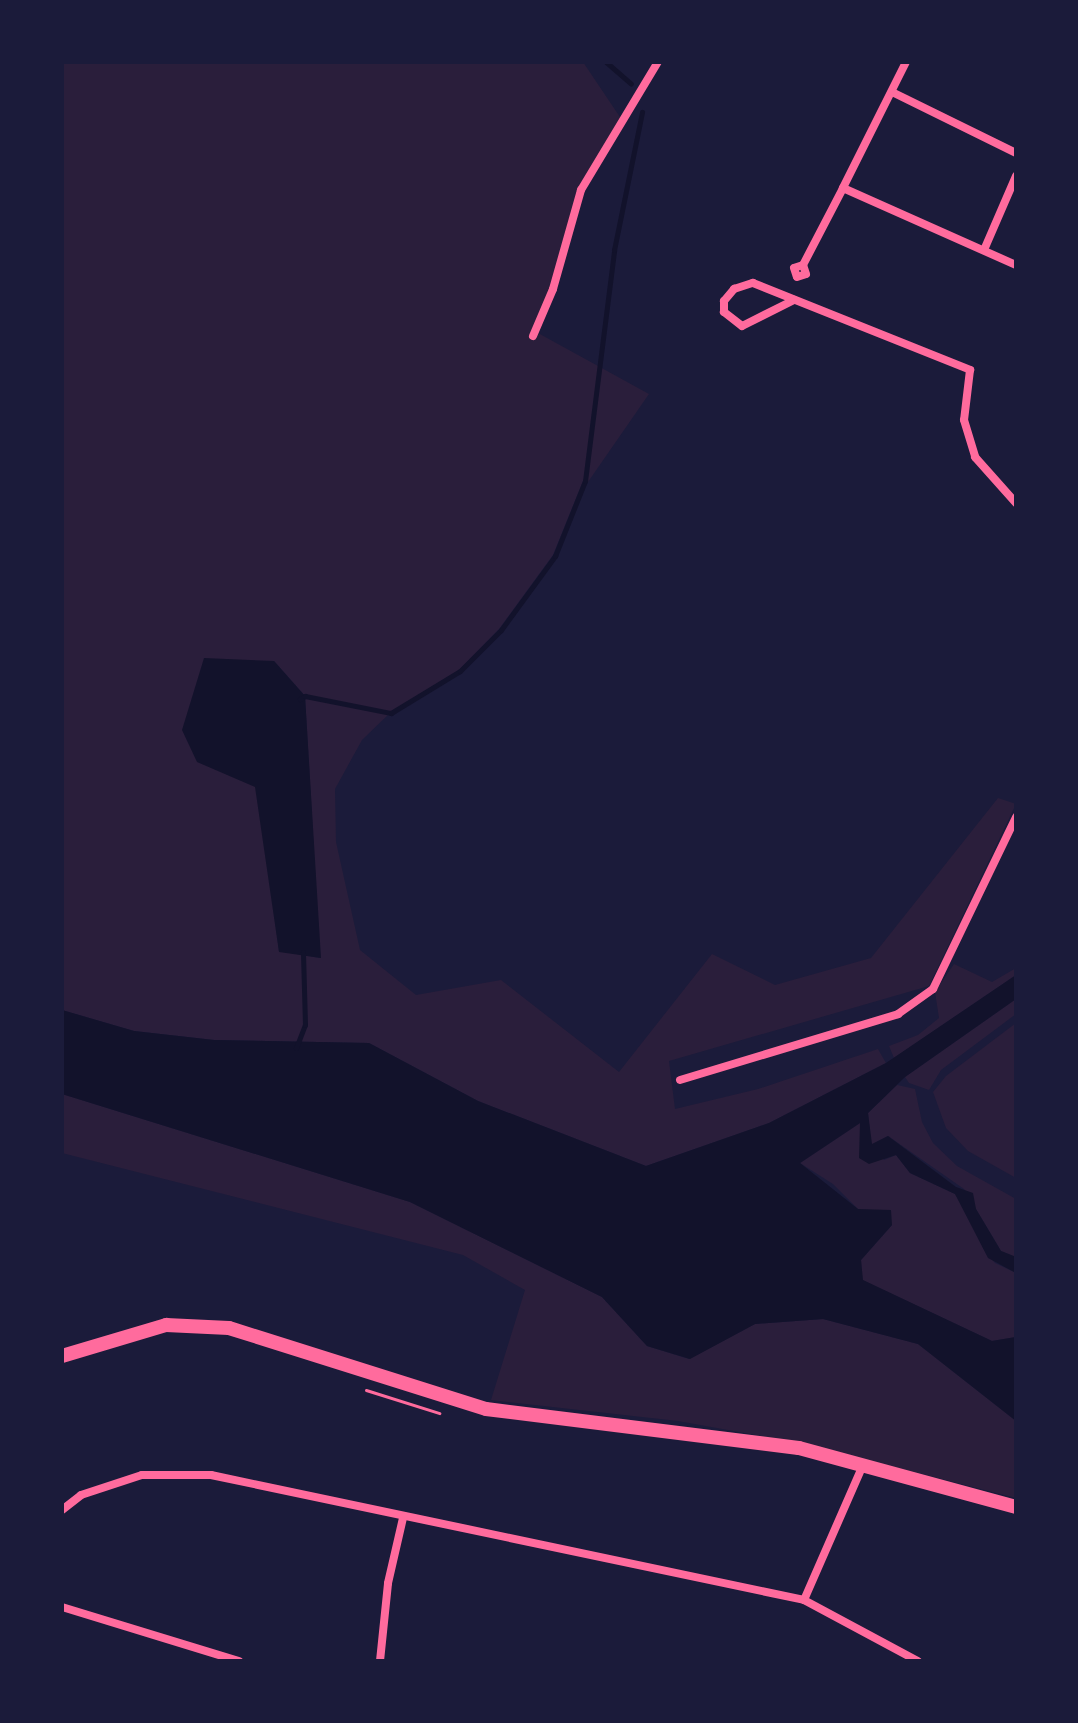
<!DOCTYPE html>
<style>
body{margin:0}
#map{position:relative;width:1078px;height:1723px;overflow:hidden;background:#1b1b3a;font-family:"Work Sans",sans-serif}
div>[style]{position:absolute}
.green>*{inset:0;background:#2a1e3b}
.water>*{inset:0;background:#12122b}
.stream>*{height:5px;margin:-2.5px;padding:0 2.5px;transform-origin:2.5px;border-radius:2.5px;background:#12122b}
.path>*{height:3px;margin:-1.5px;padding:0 1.5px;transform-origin:1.5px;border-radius:1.5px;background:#ff6b9d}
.minor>*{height:8px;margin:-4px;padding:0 4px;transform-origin:4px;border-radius:4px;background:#ff6b9d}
.tertiary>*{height:14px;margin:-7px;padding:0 7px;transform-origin:7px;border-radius:7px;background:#ff6b9d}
span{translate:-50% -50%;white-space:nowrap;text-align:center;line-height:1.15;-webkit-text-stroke:7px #1b1b3a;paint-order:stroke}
.frame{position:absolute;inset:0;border:64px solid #1b1b3a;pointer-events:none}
</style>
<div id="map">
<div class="green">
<i style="clip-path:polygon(evenodd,62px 62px,583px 62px,622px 120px,577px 189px,538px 333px,649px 394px,588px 482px,583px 481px,553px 555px,499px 629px,459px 670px,391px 712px,362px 740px,335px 789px,336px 842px,360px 950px,416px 995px,501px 980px,619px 1072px,712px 954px,775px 985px,871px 958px,998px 798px,1016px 804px,929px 986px,669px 1061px,675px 1109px,758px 1089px,878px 1049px,886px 1063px,769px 1123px,646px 1166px,478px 1101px,369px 1043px,214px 1040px,134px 1031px,62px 1010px,62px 62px,274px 661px,305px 696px,320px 958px,279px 951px,242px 662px,274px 661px)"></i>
<i style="clip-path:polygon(954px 964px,992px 982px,1016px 968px,1016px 975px,894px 1058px,889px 1046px,918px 1035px,939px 1018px,935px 992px)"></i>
<i style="clip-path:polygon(1016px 999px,1016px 1014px,941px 1070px,929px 1090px,909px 1083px,905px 1077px)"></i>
<i style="clip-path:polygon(1016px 1023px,1016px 1178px,968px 1151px,946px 1128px,933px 1092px,946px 1076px)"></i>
<i style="clip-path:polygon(897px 1085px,915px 1089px,922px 1122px,933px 1143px,957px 1166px,1016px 1199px,1016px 1257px,1001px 1251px,964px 1189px,888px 1136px,871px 1145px,868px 1113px)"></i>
<i style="clip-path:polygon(62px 1094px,410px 1202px,602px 1297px,647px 1346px,689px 1359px,755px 1324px,823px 1319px,918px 1344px,1016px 1421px,1016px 1498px,800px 1443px,678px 1421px,491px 1400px,525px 1290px,463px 1255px,62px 1153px)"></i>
<i style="clip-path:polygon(860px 1123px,863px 1139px,884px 1160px,896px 1155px,910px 1173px,955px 1194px,980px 1233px,983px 1248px,995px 1263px,1016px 1273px,1016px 1337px,992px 1341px,862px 1280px,861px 1260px,892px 1225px,858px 1209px,833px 1184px,800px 1163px)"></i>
</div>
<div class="water">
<i style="clip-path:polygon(204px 658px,274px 661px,305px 696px,321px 958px,279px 952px,255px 787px,197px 762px,182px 730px)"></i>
<i style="clip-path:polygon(1016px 975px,1016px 999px,905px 1077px,868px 1113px,872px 1144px,888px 1136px,956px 1187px,973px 1193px,976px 1209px,1001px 1251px,1016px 1257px,1016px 1273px,988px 1258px,955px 1194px,910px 1173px,896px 1155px,869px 1164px,859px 1158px,860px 1123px,800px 1163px,858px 1209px,891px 1210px,892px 1225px,861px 1260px,863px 1280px,992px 1341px,1016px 1337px,1016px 1421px,918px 1344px,823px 1319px,755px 1324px,690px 1359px,647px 1346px,602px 1297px,410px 1202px,62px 1094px,62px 1010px,134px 1031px,214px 1040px,369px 1043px,478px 1101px,646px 1166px,769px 1123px,886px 1063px)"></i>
</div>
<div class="stream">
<i style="left:606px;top:62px;width:33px;rotate:41deg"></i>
<i style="left:300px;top:699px;width:6px;rotate:-31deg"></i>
<i style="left:305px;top:696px;width:88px;rotate:11.2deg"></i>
<i style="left:391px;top:713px;width:81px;rotate:-31.3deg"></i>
<i style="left:460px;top:671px;width:58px;rotate:-45deg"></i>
<i style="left:501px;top:630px;width:92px;rotate:-53.9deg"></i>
<i style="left:555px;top:556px;width:81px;rotate:-68.2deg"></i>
<i style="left:585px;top:481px;width:233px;rotate:-82.8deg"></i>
<i style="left:614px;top:250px;width:141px;rotate:-78.5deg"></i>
<i style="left:296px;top:1048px;width:25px;rotate:-69deg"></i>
<i style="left:305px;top:1025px;width:73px;rotate:-91.6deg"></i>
</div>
<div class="path">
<i style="left:366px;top:1390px;width:77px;rotate:17.5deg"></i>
</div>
<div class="minor">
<i style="left:906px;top:62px;width:141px;rotate:116.6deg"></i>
<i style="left:843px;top:188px;width:189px;rotate:24deg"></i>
<i style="left:892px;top:92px;width:138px;rotate:26.2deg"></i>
<i style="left:984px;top:250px;width:81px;rotate:-66.6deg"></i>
<i style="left:803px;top:265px;width:9px;rotate:162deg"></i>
<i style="left:794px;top:268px;width:9px;rotate:72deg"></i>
<i style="left:797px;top:277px;width:9px;rotate:-18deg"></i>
<i style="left:806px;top:274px;width:9px;rotate:-108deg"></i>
<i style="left:803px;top:265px;width:87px;rotate:-62.5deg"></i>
<i style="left:794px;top:300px;width:58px;rotate:153.4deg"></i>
<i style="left:742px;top:326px;width:23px;rotate:-142deg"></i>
<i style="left:724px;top:312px;width:11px;rotate:-90deg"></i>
<i style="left:724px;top:301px;width:16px;rotate:-50deg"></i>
<i style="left:734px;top:289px;width:20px;rotate:-18deg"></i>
<i style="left:753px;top:283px;width:234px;rotate:21.8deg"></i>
<i style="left:970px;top:370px;width:50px;rotate:96.8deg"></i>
<i style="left:964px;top:420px;width:39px;rotate:73deg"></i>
<i style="left:975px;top:457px;width:62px;rotate:48.3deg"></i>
<i style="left:533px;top:336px;width:51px;rotate:-66.9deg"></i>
<i style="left:553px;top:289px;width:103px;rotate:-74.2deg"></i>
<i style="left:581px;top:190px;width:149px;rotate:-59deg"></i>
<i style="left:680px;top:1080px;width:228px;rotate:-16.8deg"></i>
<i style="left:898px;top:1014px;width:43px;rotate:-35.5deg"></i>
<i style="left:933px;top:989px;width:191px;rotate:-64.2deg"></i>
<i style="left:62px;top:1510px;width:24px;rotate:-38deg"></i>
<i style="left:81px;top:1495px;width:64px;rotate:-18.2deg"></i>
<i style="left:142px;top:1475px;width:69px"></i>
<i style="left:211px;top:1475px;width:606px;rotate:11.9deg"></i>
<i style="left:804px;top:1600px;width:129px;rotate:28.2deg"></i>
<i style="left:804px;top:1600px;width:147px;rotate:-66.4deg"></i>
<i style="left:62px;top:1607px;width:185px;rotate:17deg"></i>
<i style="left:380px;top:1661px;width:78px;rotate:-84.1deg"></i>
<i style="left:388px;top:1583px;width:67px;rotate:-77deg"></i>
</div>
<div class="tertiary">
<i style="left:62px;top:1356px;width:109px;rotate:-16.6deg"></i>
<i style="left:166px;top:1325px;width:63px;rotate:2.7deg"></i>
<i style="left:229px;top:1328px;width:269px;rotate:17.5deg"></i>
<i style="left:486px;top:1409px;width:315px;rotate:7.1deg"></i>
<i style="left:799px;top:1448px;width:225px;rotate:15.2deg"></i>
</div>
<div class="frame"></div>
</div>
